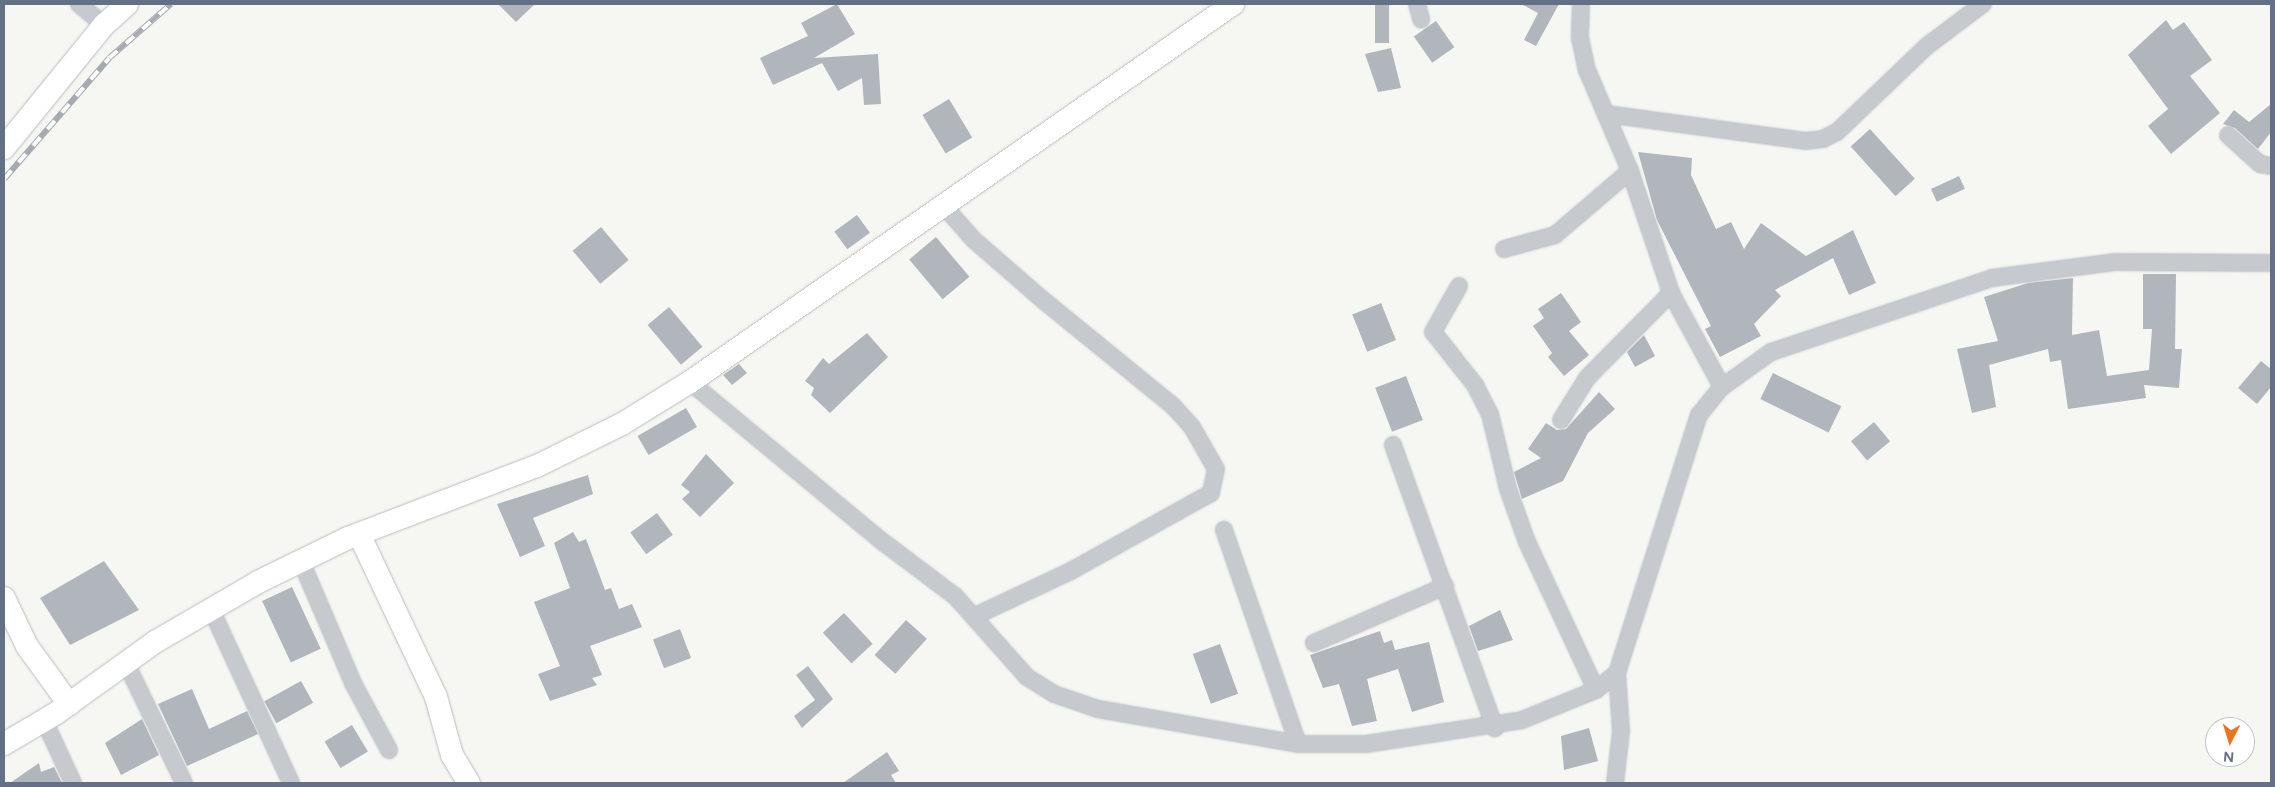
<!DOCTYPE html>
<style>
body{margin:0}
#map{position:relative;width:2275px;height:787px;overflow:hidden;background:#f6f7f3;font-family:Figtree,sans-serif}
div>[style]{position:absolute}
.building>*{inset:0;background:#b1b6bd;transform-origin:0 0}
.roads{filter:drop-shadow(0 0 1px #b8bcc1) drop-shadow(0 0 1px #b8bcc1)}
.street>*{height:16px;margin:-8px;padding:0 8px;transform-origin:8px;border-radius:8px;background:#c6c9cd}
.secondary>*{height:22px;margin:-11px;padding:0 11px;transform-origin:11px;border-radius:11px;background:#fff}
.rail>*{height:5.5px;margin-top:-2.75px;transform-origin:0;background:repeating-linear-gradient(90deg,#fff 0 11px,#a6aab1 0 22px);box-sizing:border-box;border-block:1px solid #a6aab1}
span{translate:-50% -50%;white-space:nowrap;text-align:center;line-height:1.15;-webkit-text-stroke:5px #fff;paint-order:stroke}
.frame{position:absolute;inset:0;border:5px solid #647085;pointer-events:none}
.north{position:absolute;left:2205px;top:717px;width:50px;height:50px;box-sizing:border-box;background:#fff;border:1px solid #c1c6ce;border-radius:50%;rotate:185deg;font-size:14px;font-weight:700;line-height:20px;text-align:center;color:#647085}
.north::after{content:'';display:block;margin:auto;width:18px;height:22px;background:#ea7520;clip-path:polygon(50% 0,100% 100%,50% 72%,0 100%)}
</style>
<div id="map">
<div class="building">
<i style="clip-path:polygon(498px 4px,535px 4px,516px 22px)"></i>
<i style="clip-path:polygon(837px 4px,855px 34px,814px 58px,878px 54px,881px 104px,864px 105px,862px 78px,838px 91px,822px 63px,773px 85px,760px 58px,808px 36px,801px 23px)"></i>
<i style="left:1375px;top:4px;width:14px;height:39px"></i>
<i style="clip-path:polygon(1521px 4px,1559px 4px,1536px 46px,1524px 40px,1538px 13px)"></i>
<i style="clip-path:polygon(2166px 20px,2173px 30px,2184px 22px,2212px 60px,2190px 76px,2220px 113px,2171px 154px,2148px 126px,2168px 109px,2128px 55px)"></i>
<i style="left:1436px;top:21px;width:32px;height:27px;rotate:55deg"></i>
<i style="clip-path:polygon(1391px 48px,1401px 88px,1378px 92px,1365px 54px)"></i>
<i style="left:949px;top:99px;width:45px;height:31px;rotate:59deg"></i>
<i style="clip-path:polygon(2271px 104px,2271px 132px,2258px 149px,2235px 128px,2223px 124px,2234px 110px,2249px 122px)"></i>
<i style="left:1870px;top:129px;width:67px;height:26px;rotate:48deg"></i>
<i style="clip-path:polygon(1638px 152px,1692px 158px,1691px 175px,1716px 229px,1731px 222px,1744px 249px,1761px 223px,1806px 256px,1853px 230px,1876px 283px,1849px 295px,1833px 258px,1775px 290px,1781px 296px,1754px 324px,1761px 336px,1720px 357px,1705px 329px,1711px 326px,1657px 220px)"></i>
<i style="left:1959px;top:176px;width:14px;height:31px;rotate:65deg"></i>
<i style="left:857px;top:215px;width:22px;height:28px;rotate:54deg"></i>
<i style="left:601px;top:227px;width:43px;height:37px;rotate:50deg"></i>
<i style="left:936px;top:237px;width:52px;height:35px;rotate:50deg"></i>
<i style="clip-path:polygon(2143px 274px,2176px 274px,2175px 349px,2182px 349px,2179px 388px,2144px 385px,2146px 398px,2068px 409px,2061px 360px,2050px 362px,2048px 349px,1989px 365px,1996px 407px,1972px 413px,1957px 349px,1998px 341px,1984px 297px,2028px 283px,2073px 278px,2072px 335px,2099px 330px,2107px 376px,2149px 370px,2152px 329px,2143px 329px)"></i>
<i style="clip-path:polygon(1561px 293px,1581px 322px,1569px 331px,1589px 355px,1564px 376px,1548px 357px,1552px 353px,1533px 326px,1544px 318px,1538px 309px)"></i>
<i style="left:1381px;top:303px;width:40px;height:31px;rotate:68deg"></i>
<i style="left:669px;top:307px;width:52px;height:28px;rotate:50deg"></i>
<i style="clip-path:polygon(867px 333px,888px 357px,830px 413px,811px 395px,814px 388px,805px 381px,823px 358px,829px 364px)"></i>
<i style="clip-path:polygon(1644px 335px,1655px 356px,1635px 367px,1627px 352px)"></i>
<i style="clip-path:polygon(2261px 361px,2271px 369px,2271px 387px,2257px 404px,2238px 388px)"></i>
<i style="clip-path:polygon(739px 364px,747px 373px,732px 385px,723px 375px)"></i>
<i style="left:1773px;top:373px;width:76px;height:29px;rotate:26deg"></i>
<i style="left:1406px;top:376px;width:47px;height:33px;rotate:69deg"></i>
<i style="clip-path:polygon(1599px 392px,1615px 409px,1588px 433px,1563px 481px,1522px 499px,1514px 472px,1541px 458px,1528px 449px,1546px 423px,1557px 430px,1566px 429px)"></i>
<i style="left:686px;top:408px;width:22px;height:56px;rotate:60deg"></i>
<i style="left:1874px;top:422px;width:25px;height:30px;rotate:50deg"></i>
<i style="clip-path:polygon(706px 454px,734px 483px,700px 517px,682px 499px,690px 492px,681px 485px)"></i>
<i style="clip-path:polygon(588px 475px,593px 494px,533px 518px,545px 546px,520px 557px,497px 504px)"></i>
<i style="left:657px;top:513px;width:27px;height:33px;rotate:54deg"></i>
<i style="clip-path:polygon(573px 532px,579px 542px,586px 539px,605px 590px,611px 588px,619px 609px,632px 604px,642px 627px,590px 646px,602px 675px,592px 678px,597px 685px,550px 701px,538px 674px,560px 666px,534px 602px,570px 588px,554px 543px)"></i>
<i style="clip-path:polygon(104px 561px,139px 610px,70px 645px,40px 598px)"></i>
<i style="left:292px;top:587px;width:68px;height:33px;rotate:65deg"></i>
<i style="clip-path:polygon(1500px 610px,1513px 640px,1478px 651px,1469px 626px)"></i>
<i style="left:844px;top:613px;width:42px;height:29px;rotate:47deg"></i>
<i style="left:906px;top:620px;width:28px;height:47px;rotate:42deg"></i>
<i style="left:680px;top:629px;width:31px;height:29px;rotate:69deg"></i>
<i style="clip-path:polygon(1380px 631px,1384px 643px,1392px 640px,1395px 650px,1429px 642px,1444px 702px,1412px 712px,1398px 669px,1367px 679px,1377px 721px,1352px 726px,1339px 684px,1323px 688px,1310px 655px)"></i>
<i style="left:1220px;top:644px;width:53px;height:29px;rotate:70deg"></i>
<i style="clip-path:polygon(808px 666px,833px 699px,802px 728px,794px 716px,815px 700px,796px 675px)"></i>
<i style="left:301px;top:681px;width:25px;height:42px;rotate:61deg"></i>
<i style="clip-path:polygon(192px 689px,209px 729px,247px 711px,258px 734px,187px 766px,158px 704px)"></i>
<i style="clip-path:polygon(142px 719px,159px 755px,121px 775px,105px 743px)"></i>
<i style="left:352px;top:725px;width:31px;height:32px;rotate:59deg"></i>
<i style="clip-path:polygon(1589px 728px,1598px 761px,1564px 770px,1561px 736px)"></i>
<i style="clip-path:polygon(887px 752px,899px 771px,891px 775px,896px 783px,843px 783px)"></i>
<i style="clip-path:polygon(39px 763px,41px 772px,54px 767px,62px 783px,10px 783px)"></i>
</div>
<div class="roads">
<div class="street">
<i style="left:79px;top:4px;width:33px;rotate:40deg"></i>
<i style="left:1417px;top:4px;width:16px;rotate:75deg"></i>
<i style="left:1581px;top:4px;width:34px;rotate:92deg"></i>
<i style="left:1580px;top:38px;width:33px;rotate:78deg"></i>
<i style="left:1587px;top:70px;width:110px;rotate:66.9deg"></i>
<i style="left:1630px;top:171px;width:129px;rotate:71.4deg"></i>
<i style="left:1671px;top:293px;width:107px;rotate:61.5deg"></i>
<i style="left:1606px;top:114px;width:201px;rotate:7.7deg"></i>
<i style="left:1805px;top:141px;width:18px;rotate:-6deg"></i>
<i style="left:1823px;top:139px;width:16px;rotate:-27deg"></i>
<i style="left:1837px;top:132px;width:124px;rotate:-43.7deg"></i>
<i style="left:1927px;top:46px;width:70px;rotate:-36.9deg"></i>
<i style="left:2228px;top:135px;width:43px;rotate:42.2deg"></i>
<i style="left:2260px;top:164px;width:11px;rotate:10deg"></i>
<i style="left:943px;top:205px;width:47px;rotate:48.5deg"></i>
<i style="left:974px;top:240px;width:91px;rotate:41deg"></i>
<i style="left:1043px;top:300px;width:169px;rotate:39.2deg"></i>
<i style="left:1174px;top:407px;width:27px;rotate:48deg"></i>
<i style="left:1192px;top:427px;width:48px;rotate:60.3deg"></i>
<i style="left:1216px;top:469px;width:25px;rotate:102deg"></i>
<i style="left:1211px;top:493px;width:162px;rotate:150.9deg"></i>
<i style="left:1069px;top:572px;width:104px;rotate:154.9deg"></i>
<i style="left:1504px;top:249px;width:53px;rotate:-15.4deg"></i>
<i style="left:1555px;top:235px;width:99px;rotate:-40.5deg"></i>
<i style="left:1459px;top:286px;width:53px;rotate:119.5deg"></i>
<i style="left:1433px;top:332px;width:68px;rotate:51.6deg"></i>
<i style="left:1475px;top:385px;width:33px;rotate:63deg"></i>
<i style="left:1490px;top:414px;width:77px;rotate:76.5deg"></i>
<i style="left:1508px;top:489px;width:56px;rotate:70.3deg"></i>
<i style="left:1527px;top:542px;width:163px;rotate:65deg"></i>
<i style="left:690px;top:382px;width:251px;rotate:39.7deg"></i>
<i style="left:883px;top:542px;width:90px;rotate:36.9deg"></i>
<i style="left:955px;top:596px;width:108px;rotate:48.4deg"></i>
<i style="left:1027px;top:677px;width:32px;rotate:32deg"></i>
<i style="left:1054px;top:694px;width:46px;rotate:18.8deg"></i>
<i style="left:1098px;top:709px;width:203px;rotate:9.9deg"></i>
<i style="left:1298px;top:744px;width:68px"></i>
<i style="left:1366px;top:744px;width:158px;rotate:-8.7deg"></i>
<i style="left:1522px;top:720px;width:80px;rotate:-22.1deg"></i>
<i style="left:1596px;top:690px;width:27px;rotate:-39deg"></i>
<i style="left:1617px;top:673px;width:271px;rotate:-72.4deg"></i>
<i style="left:1699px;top:415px;width:36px;rotate:-51deg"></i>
<i style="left:1722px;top:387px;width:60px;rotate:-35.5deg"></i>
<i style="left:1771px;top:352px;width:233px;rotate:-18.5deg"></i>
<i style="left:1992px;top:278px;width:125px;rotate:-7.4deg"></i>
<i style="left:2116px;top:262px;width:155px;rotate:0.4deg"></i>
<i style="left:1561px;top:420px;width:49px;rotate:-58.2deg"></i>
<i style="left:1587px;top:378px;width:120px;rotate:-45.3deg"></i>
<i style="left:1393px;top:445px;width:301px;rotate:70.2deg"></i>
<i style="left:1224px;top:530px;width:226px;rotate:70.9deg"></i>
<i style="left:301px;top:561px;width:135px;rotate:66.9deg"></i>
<i style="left:354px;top:685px;width:74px;rotate:61.7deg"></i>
<i style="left:211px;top:609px;width:192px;rotate:65.3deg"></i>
<i style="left:1314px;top:643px;width:143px;rotate:-23.5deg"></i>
<i style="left:126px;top:663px;width:133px;rotate:64.2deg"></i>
<i style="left:44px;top:720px;width:69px;rotate:65.3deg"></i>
<i style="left:1615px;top:783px;width:52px;rotate:-83.4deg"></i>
<i style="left:1621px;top:731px;width:58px;rotate:-93.9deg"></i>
</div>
<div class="secondary">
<i style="left:4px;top:148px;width:159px;rotate:-50.9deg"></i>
<i style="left:104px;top:25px;width:31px;rotate:-42deg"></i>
<i style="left:359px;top:534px;width:180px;rotate:64.7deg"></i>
<i style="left:436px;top:697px;width:60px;rotate:74.6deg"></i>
<i style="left:452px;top:755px;width:33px;rotate:59deg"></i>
<i style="left:4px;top:598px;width:53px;rotate:64.4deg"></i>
<i style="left:27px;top:646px;width:72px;rotate:54.1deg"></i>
<i style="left:4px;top:744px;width:59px;rotate:-30.5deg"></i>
<i style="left:55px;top:714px;width:123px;rotate:-35.8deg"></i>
<i style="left:155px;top:642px;width:119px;rotate:-30.2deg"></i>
<i style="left:258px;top:582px;width:100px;rotate:-26.1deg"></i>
<i style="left:348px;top:538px;width:202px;rotate:-20.9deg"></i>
<i style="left:537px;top:466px;width:95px;rotate:-26.3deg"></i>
<i style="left:622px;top:424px;width:80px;rotate:-31.7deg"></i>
<i style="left:690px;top:382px;width:662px;rotate:-34.84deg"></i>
</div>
</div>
<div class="rail">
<i style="left:4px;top:179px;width:160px;rotate:-49deg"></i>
<i style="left:109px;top:58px;width:82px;rotate:-41.1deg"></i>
</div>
<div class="frame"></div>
<div class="north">N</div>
</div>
